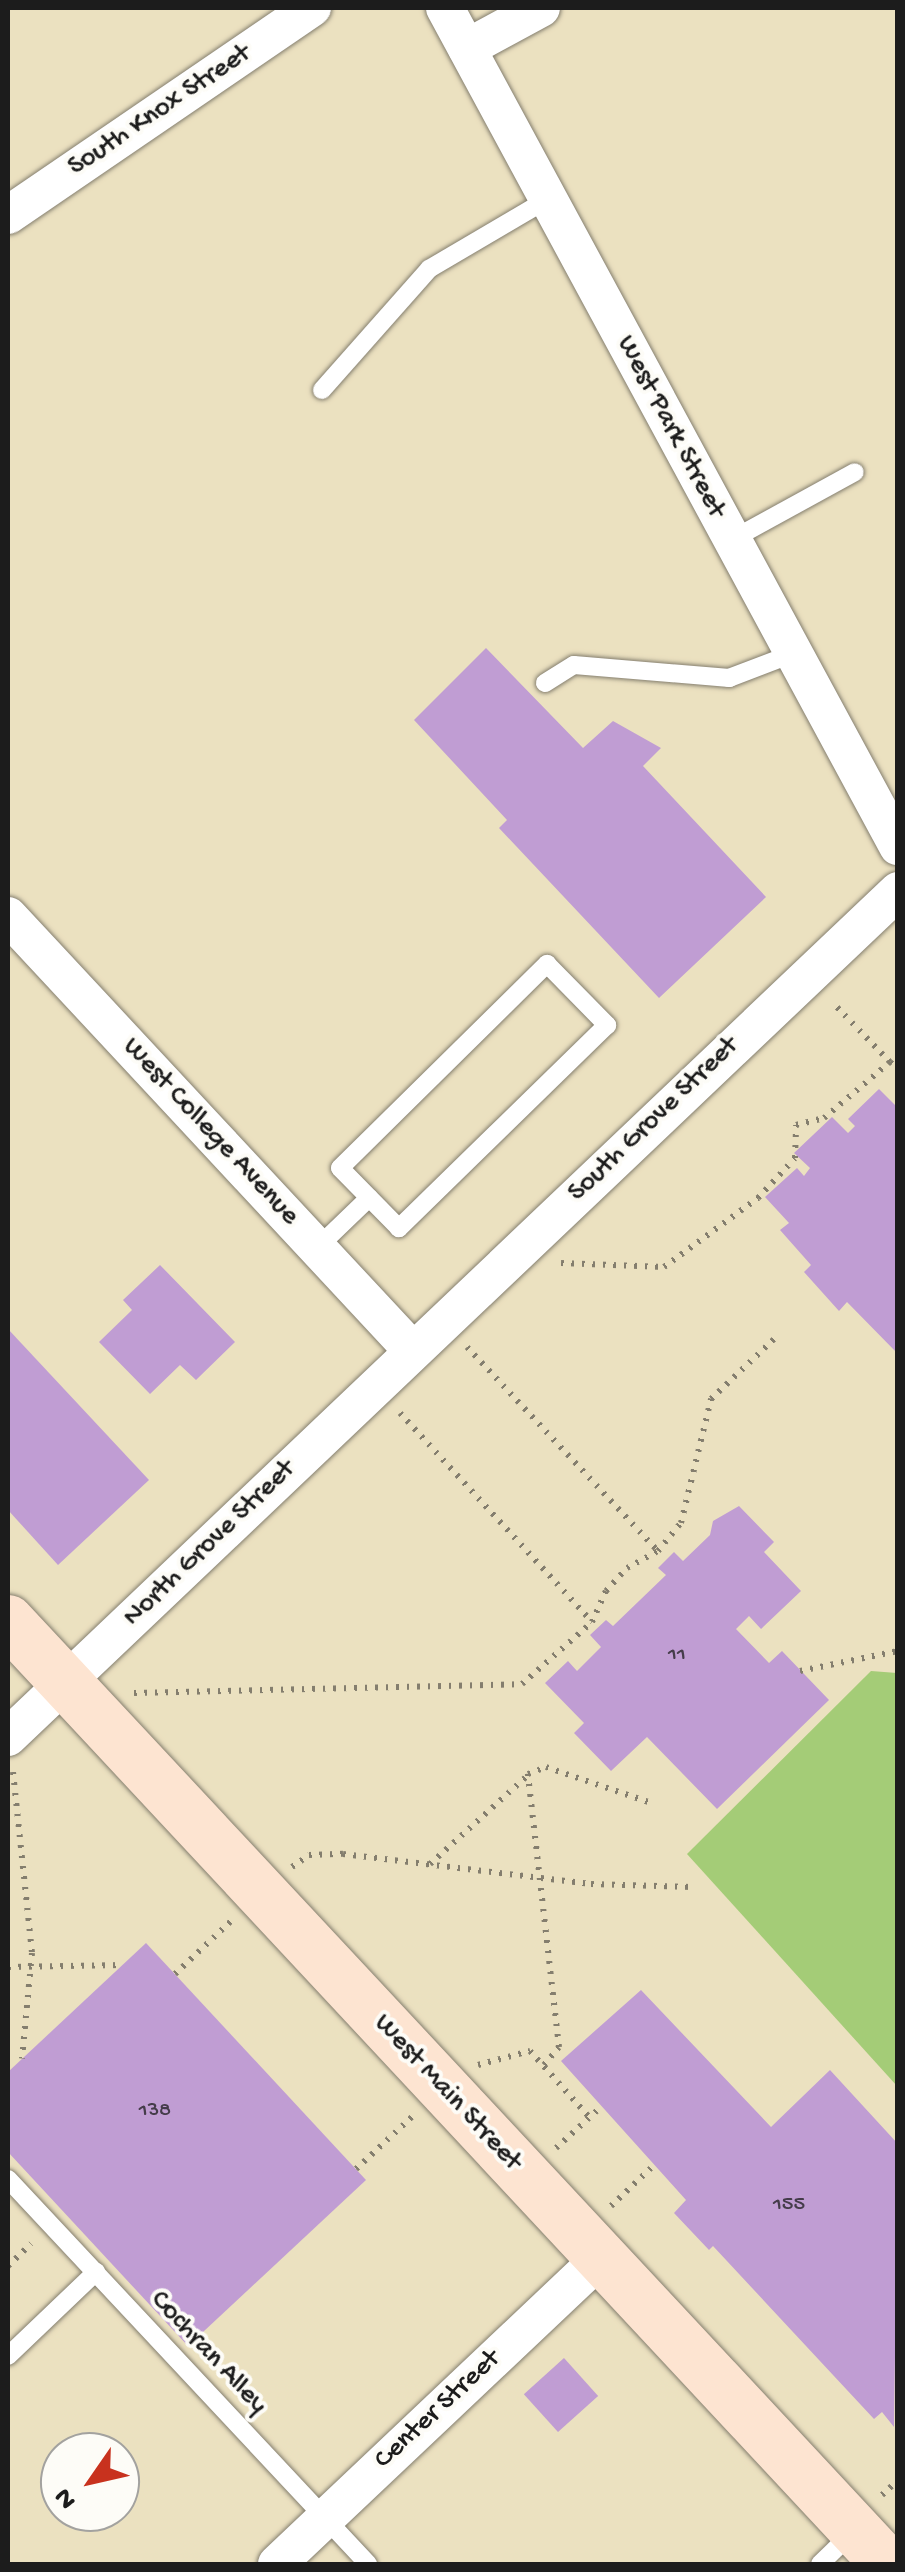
<!DOCTYPE html>
<style>
body{margin:0}
#map{position:relative;width:905px;height:2572px;overflow:hidden;background:#ebe1c0;font-family:"Gochi Hand",sans-serif}
div>[style]{position:absolute}
.green>*{inset:0;background:#a4cc77}
.building>*{inset:0;background:#c09dd3;transform-origin:0 0}
.path>*{height:6px;margin-top:-3px;transform-origin:0;background:repeating-linear-gradient(90deg,#847e6e 0 2.5px,transparent 0 10.5px)}
.roads{filter:drop-shadow(0 0 2px #847e6e) drop-shadow(0 0 2px #847e6e)}
.service>*{height:18px;margin:-9px;padding:0 9px;transform-origin:9px;border-radius:9px;background:#fff}
.minor>*{height:38px;margin:-19px;padding:0 19px;transform-origin:19px;border-radius:19px;background:#fff}
.secondary>*{height:52px;margin:-26px;padding:0 26px;transform-origin:26px;border-radius:26px;background:#fde4d1}
span{translate:-50% -50%;white-space:nowrap;text-align:center;line-height:1.15;-webkit-text-stroke:8px #fdfcf7;paint-order:stroke}
.number-label{font-size:22px;color:#453c4a}
.number-label span{-webkit-text-stroke-width:0}
.street-label{font-size:28px;color:#1c1c1c}
.frame{position:absolute;inset:0;border:10px solid #1c1c1c;pointer-events:none}
.north{position:absolute;left:40px;top:2432px;width:100px;height:100px;box-sizing:border-box;background:#fdfcf7;border:2px solid #a3a29f;border-radius:50%;rotate:236deg;font-size:28px;font-weight:700;line-height:40px;text-align:center;color:#1c1c1c}
.north::after{content:'';display:block;margin:auto;width:35px;height:45px;background:#c8321e;clip-path:polygon(50% 0,100% 100%,50% 72%,0 100%)}
</style>
<div id="map">
<div class="green">
<i style="clip-path:polygon(871px 1671px,897px 1673px,897px 2086px,687px 1854px)"></i>
</div>
<div class="building">
<i style="clip-path:polygon(486px 648px,583px 748px,613px 721px,661px 748px,643px 766px,766px 897px,659px 998px,499px 828px,507px 820px,414px 720px)"></i>
<i style="clip-path:polygon(879px 1089px,898px 1108px,898px 1354px,847px 1302px,839px 1311px,804px 1272px,811px 1265px,780px 1230px,789px 1223px,765px 1197px,797px 1168px,804px 1176px,810px 1168px,794px 1153px,832px 1117px,848px 1133px,855px 1126px,848px 1119px)"></i>
<i style="clip-path:polygon(160px 1265px,235px 1342px,196px 1380px,180px 1365px,150px 1394px,99px 1342px,132px 1310px,123px 1300px)"></i>
<i style="clip-path:polygon(8px 1329px,149px 1480px,58px 1565px,8px 1510px)"></i>
<i style="clip-path:polygon(739px 1506px,774px 1542px,764px 1552px,801px 1591px,761px 1629px,749px 1616px,736px 1629px,769px 1663px,782px 1651px,829px 1700px,717px 1809px,647px 1737px,611px 1771px,574px 1733px,584px 1723px,545px 1683px,568px 1661px,577px 1671px,601px 1647px,590px 1635px,606px 1620px,613px 1626px,666px 1575px,658px 1568px,674px 1552px,683px 1561px,710px 1535px,713px 1521px)"></i>
<i style="clip-path:polygon(146px 1943px,366px 2180px,188px 2346px,8px 2152px,8px 2072px)"></i>
<i style="clip-path:polygon(641px 1990px,771px 2127px,830px 2070px,898px 2144px,894px 2427px,882px 2412px,874px 2419px,713px 2246px,709px 2250px,674px 2213px,686px 2200px,561px 2061px)"></i>
<i style="left:564px;top:2358px;width:51px;height:54px;rotate:48deg"></i>
</div>
<div class="path">
<i style="left:890px;top:1062px;width:11px;rotate:41deg"></i>
<i style="left:561px;top:1263px;width:103px;rotate:2.2deg"></i>
<i style="left:664px;top:1267px;width:117px;rotate:-36.3deg"></i>
<i style="left:758px;top:1198px;width:54px;rotate:-47.2deg"></i>
<i style="left:795px;top:1158px;width:33px;rotate:-88deg"></i>
<i style="left:796px;top:1125px;width:29px;rotate:-14deg"></i>
<i style="left:824px;top:1118px;width:87px;rotate:-40.3deg"></i>
<i style="left:890px;top:1062px;width:83px;rotate:-134deg"></i>
<i style="left:467px;top:1347px;width:279px;rotate:46.9deg"></i>
<i style="left:400px;top:1413px;width:284px;rotate:47.4deg"></i>
<i style="left:800px;top:1671px;width:100px;rotate:-11.5deg"></i>
<i style="left:134px;top:1693px;width:388px;rotate:-1.3deg"></i>
<i style="left:522px;top:1684px;width:94px;rotate:-41.5deg"></i>
<i style="left:592px;top:1622px;width:34px;rotate:-66deg"></i>
<i style="left:606px;top:1591px;width:31px;rotate:-48deg"></i>
<i style="left:627px;top:1568px;width:35px;rotate:-29deg"></i>
<i style="left:658px;top:1551px;width:36px;rotate:-51deg"></i>
<i style="left:681px;top:1523px;width:128px;rotate:-76.4deg"></i>
<i style="left:711px;top:1399px;width:88px;rotate:-43.6deg"></i>
<i style="left:13px;top:1772px;width:182px;rotate:84deg"></i>
<i style="left:32px;top:1953px;width:106px;rotate:95.4deg"></i>
<i style="left:430px;top:1864px;width:132px;rotate:-42.2deg"></i>
<i style="left:292px;top:1867px;width:21px;rotate:-35deg"></i>
<i style="left:309px;top:1855px;width:34px;rotate:-2deg"></i>
<i style="left:343px;top:1854px;width:250px;rotate:6.9deg"></i>
<i style="left:591px;top:1884px;width:101px;rotate:1.7deg"></i>
<i style="left:8px;top:1967px;width:115px;rotate:-1deg"></i>
<i style="left:175px;top:1974px;width:77px;rotate:-43.4deg"></i>
<i style="left:478px;top:2065px;width:54px;rotate:-15.1deg"></i>
<i style="left:530px;top:2051px;width:89px;rotate:48.2deg"></i>
<i style="left:544px;top:2065px;width:23px;rotate:-50deg"></i>
<i style="left:559px;top:2047px;width:275px;rotate:-96.5deg"></i>
<i style="left:528px;top:1774px;width:19px;rotate:-21deg"></i>
<i style="left:546px;top:1767px;width:111px;rotate:18.9deg"></i>
<i style="left:556px;top:2148px;width:62px;rotate:-42.4deg"></i>
<i style="left:356px;top:2169px;width:79px;rotate:-43deg"></i>
<i style="left:611px;top:2206px;width:59px;rotate:-43.6deg"></i>
<i style="left:8px;top:2266px;width:32px;rotate:-44deg"></i>
<i style="left:882px;top:2495px;width:22px;rotate:-43deg"></i>
</div>
<div class="roads">
<div class="service">
<i style="left:322px;top:390px;width:162px;rotate:-48.5deg"></i>
<i style="left:429px;top:269px;width:138px;rotate:-30.5deg"></i>
<i style="left:731px;top:540px;width:141px;rotate:-28.7deg"></i>
<i style="left:545px;top:683px;width:34px;rotate:-32deg"></i>
<i style="left:574px;top:665px;width:156px;rotate:4.8deg"></i>
<i style="left:729px;top:678px;width:67px;rotate:-20.9deg"></i>
<i style="left:547px;top:964px;width:86px;rotate:45.5deg"></i>
<i style="left:607px;top:1025px;width:291px;rotate:135.7deg"></i>
<i style="left:399px;top:1228px;width:84px;rotate:-134.5deg"></i>
<i style="left:340px;top:1168px;width:291px;rotate:-44.6deg"></i>
<i style="left:318px;top:1247px;width:71px;rotate:-43.9deg"></i>
<i style="left:8px;top:2179px;width:527px;rotate:46.92deg"></i>
<i style="left:8px;top:2356px;width:122px;rotate:-43.7deg"></i>
<i style="left:820px;top:2564px;width:43px;rotate:-44.1deg"></i>
</div>
<div class="minor">
<i style="left:445px;top:8px;width:953px;rotate:61.61deg"></i>
<i style="left:467px;top:48px;width:84px;rotate:-28.4deg"></i>
<i style="left:8px;top:215px;width:368px;rotate:-34.3deg"></i>
<i style="left:8px;top:916px;width:593px;rotate:47.05deg"></i>
<i style="left:8px;top:1737px;width:1228px;rotate:-43.55deg"></i>
<i style="left:277px;top:2564px;width:447px;rotate:-43.4deg"></i>
</div>
<div class="secondary">
<i style="left:8px;top:1621px;width:1289px;rotate:47.01deg"></i>
</div>
</div>
<div class="number-label">
<span style="left:677px;top:1656px">11</span>
<span style="left:155px;top:2112px">138</span>
<span style="left:789px;top:2206px">155</span>
</div>
<div class="street-label">
<span style="left:160px;top:111px;rotate:-34deg">South Knox Street</span>
<span style="left:670px;top:427px;rotate:62deg">West Park Street</span>
<span style="left:654px;top:1120px;rotate:-44deg">South Grove Street</span>
<span style="left:210px;top:1132px;rotate:47deg">West College Avenue</span>
<span style="left:210px;top:1544px;rotate:-44deg">North Grove Street</span>
<span style="left:447px;top:2093px;rotate:47deg">West Main Street</span>
<span style="left:208px;top:2353px;rotate:47deg">Cochran Alley</span>
<span style="left:438px;top:2410px;rotate:-43deg">Center Street</span>
</div>
<div class="frame"></div>
<div class="north">N</div>
</div>
